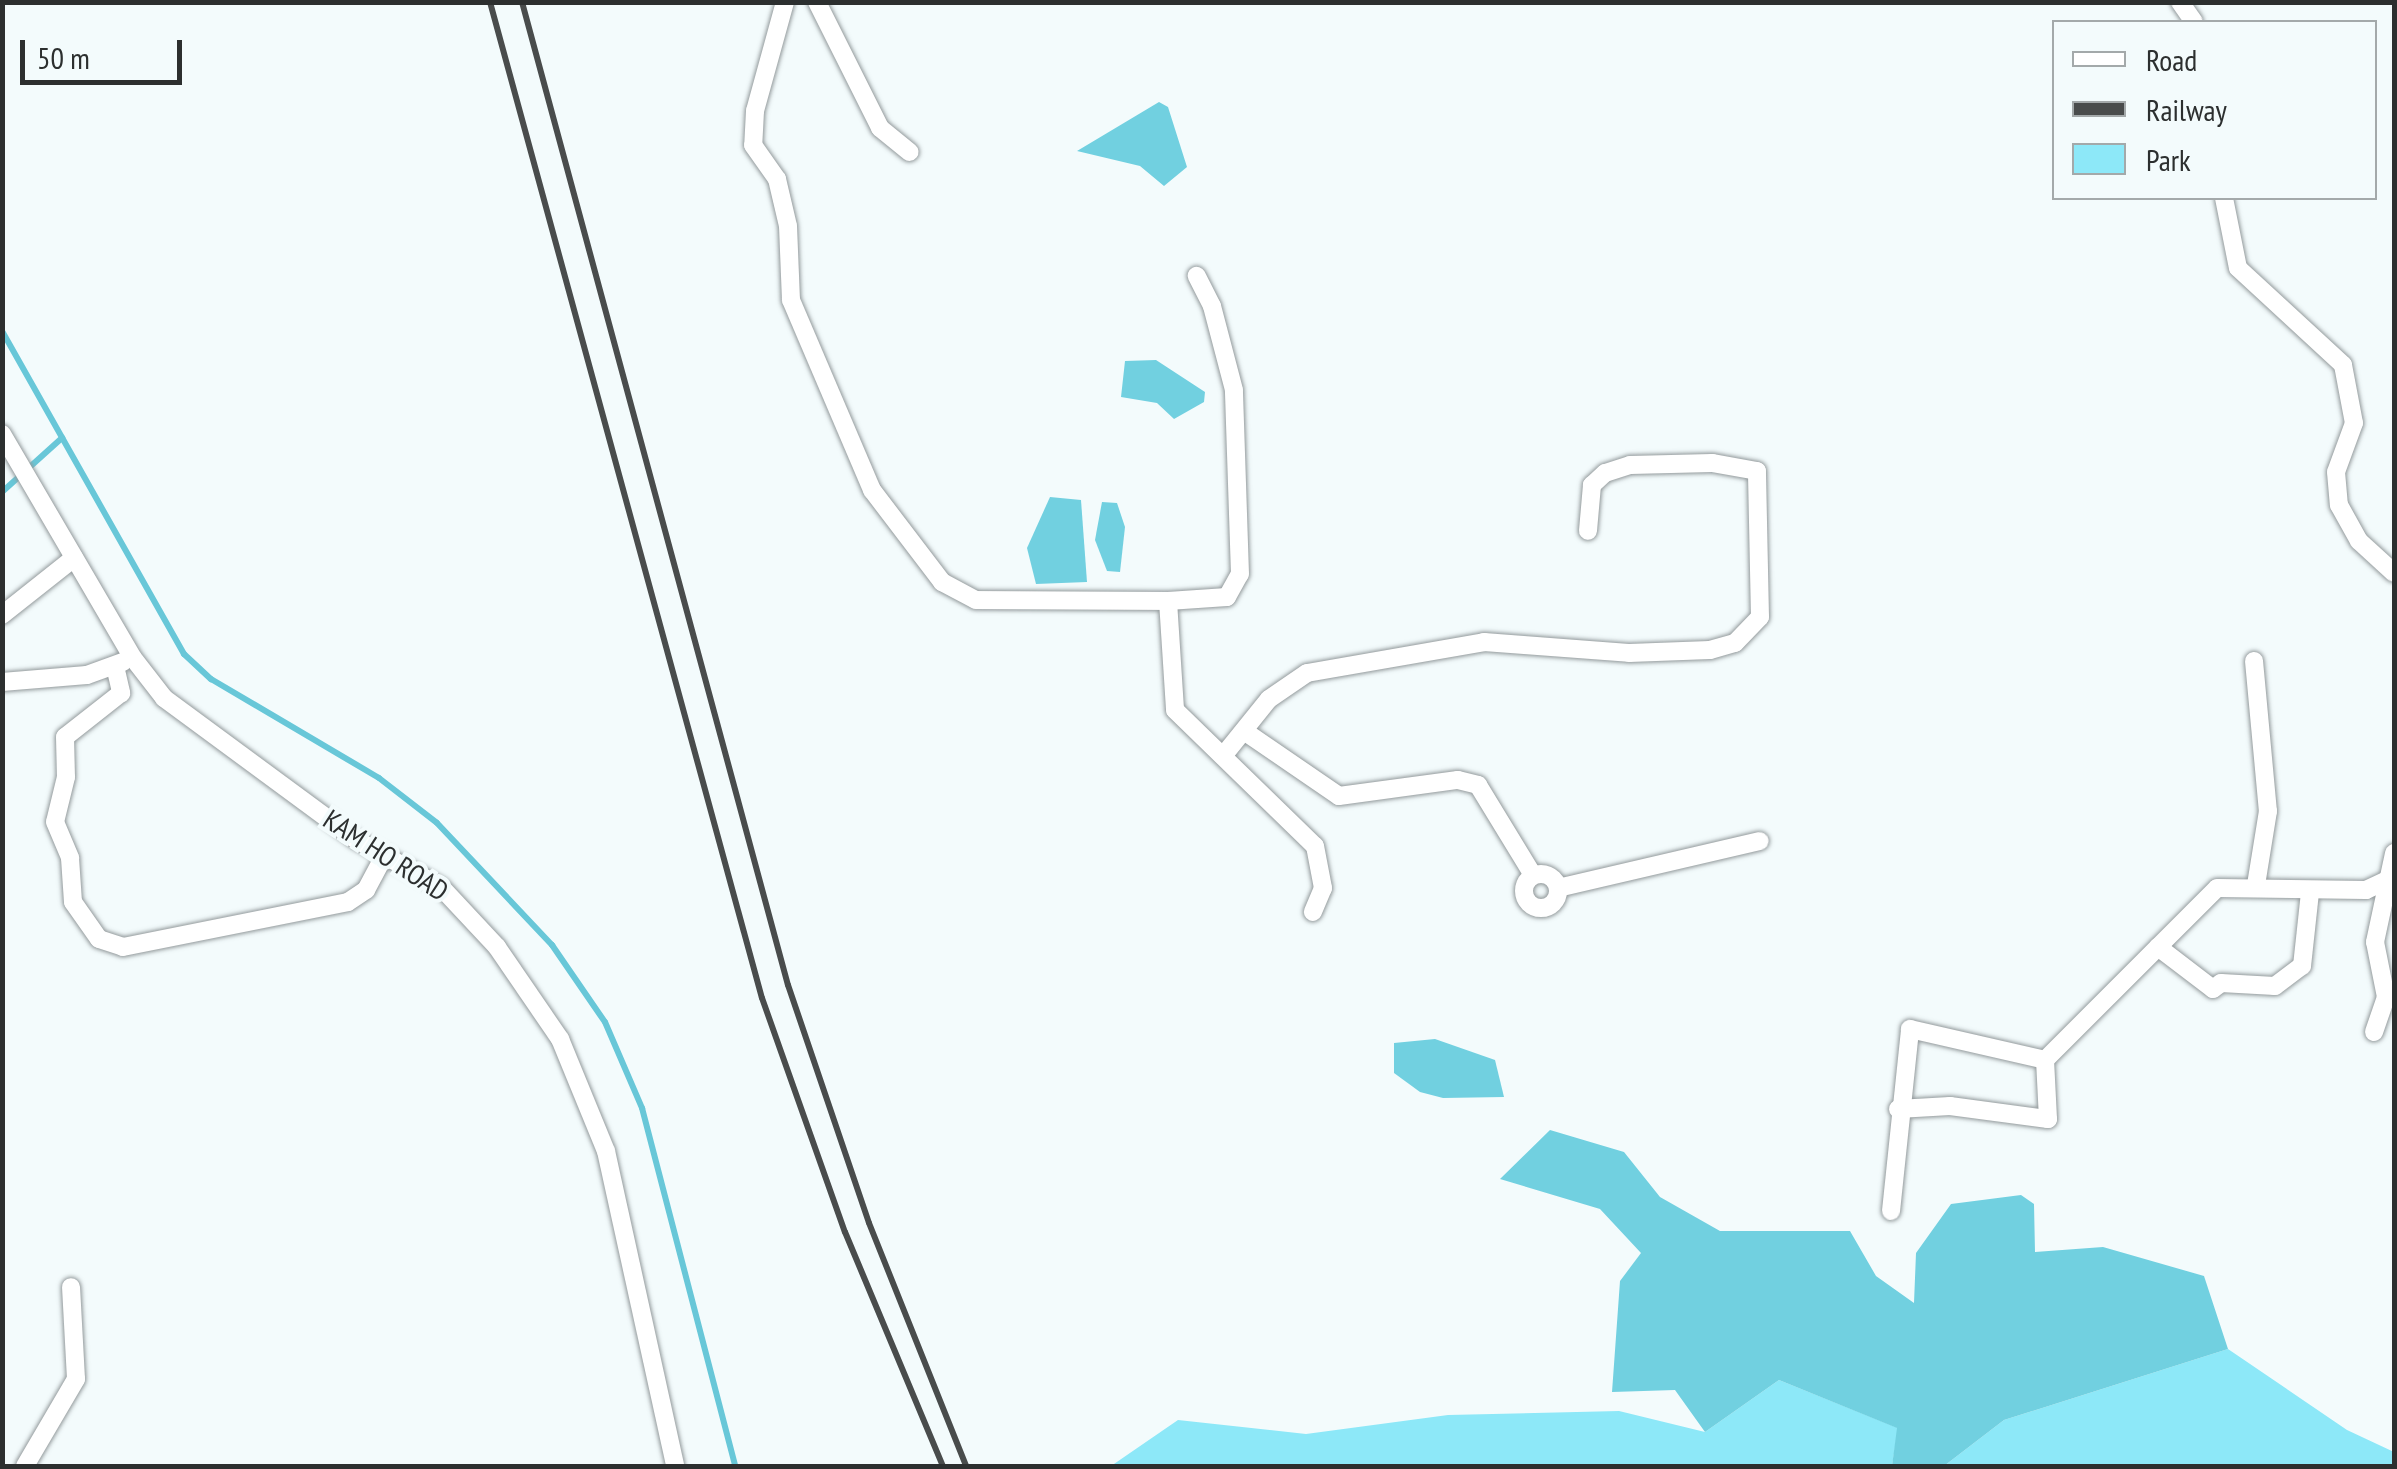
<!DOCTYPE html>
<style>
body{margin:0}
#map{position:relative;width:2397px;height:1469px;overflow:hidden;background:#f3fbfc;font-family:"PT Sans Narrow",sans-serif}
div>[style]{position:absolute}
.green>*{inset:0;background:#8de8f8}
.forest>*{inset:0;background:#71d0e0}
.stream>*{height:6px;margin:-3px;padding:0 3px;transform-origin:3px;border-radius:3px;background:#68c7d8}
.roads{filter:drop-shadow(0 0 2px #939a9c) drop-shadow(0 0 2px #939a9c)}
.street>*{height:18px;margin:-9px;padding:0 9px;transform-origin:9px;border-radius:9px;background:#fff}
.street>.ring{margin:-9px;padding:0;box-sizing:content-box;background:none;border:18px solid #fff;border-radius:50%}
.rail>*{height:6px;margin:-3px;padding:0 3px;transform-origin:3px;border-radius:3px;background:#494c4c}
span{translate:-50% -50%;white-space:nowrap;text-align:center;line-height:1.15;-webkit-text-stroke:8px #f3fbfc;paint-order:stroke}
.street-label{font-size:28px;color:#2c2f2f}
.frame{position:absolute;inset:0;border:5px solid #2c2f2f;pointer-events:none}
.legend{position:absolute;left:2052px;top:20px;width:325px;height:180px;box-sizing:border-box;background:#f3fbfc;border:2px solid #a3a9aa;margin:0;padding:12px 18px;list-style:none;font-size:30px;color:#2c2f2f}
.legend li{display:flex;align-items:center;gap:20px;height:50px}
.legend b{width:50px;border:2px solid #a3a9aa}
.scale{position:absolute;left:20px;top:40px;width:162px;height:45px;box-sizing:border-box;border:5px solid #2c2f2f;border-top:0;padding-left:12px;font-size:30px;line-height:35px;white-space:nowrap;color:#2c2f2f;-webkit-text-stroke:8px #f3fbfc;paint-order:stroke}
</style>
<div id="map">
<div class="green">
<i style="clip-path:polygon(2228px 1349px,2347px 1430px,2394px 1452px,2394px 1466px,1944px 1466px,2004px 1420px)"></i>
<i style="clip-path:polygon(1779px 1380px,1898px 1428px,1892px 1466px,1111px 1466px,1178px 1420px,1306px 1434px,1448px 1415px,1619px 1411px,1705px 1432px)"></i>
</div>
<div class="forest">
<i style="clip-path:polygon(1159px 102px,1168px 107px,1187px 167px,1164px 186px,1140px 166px,1077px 151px)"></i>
<i style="clip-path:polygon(1156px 360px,1205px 392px,1204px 402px,1174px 419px,1157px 403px,1121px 397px,1125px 361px)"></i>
<i style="clip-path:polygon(1050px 497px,1081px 500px,1087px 582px,1036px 584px,1027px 548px)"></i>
<i style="clip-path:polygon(1102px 502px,1117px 503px,1125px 527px,1120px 572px,1107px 571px,1095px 540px)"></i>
<i style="clip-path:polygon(1435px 1039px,1495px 1060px,1504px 1097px,1443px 1098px,1420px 1092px,1394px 1073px,1394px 1043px)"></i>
<i style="clip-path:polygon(1550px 1130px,1624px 1152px,1660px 1197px,1720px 1231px,1850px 1231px,1876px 1276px,1914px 1303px,1916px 1253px,1951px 1204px,2021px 1195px,2034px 1204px,2035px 1252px,2103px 1247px,2204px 1276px,2228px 1349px,2004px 1420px,1944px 1466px,1892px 1466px,1897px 1428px,1779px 1380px,1705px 1432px,1675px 1390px,1612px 1392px,1620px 1281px,1641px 1253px,1600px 1209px,1500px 1179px)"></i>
</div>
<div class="stream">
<i style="left:2px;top:331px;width:371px;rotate:60.6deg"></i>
<i style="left:184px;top:654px;width:37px;rotate:43deg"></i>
<i style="left:211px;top:679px;width:195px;rotate:30.5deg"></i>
<i style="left:379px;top:778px;width:73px;rotate:37.8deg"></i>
<i style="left:437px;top:823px;width:168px;rotate:46.7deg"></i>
<i style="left:552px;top:945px;width:93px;rotate:55.5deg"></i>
<i style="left:605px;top:1022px;width:94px;rotate:66.7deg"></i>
<i style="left:642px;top:1108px;width:370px;rotate:75.4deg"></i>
<i style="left:2px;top:492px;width:81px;rotate:-42deg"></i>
</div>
<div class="roads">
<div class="street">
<i style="left:785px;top:2px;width:113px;rotate:105.4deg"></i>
<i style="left:755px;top:111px;width:34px;rotate:93deg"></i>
<i style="left:753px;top:145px;width:42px;rotate:54.8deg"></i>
<i style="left:777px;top:179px;width:48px;rotate:76.8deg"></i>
<i style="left:788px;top:226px;width:74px;rotate:87.7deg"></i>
<i style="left:791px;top:300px;width:207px;rotate:66.9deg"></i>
<i style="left:872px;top:490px;width:116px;rotate:52.7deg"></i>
<i style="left:942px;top:582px;width:38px;rotate:28deg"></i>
<i style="left:976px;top:600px;width:192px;rotate:0.3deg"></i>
<i style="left:1168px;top:601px;width:109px;rotate:86.3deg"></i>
<i style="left:1175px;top:710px;width:195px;rotate:44.2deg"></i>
<i style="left:1315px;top:846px;width:43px;rotate:79.2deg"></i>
<i style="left:1323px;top:888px;width:26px;rotate:113deg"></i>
<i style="left:817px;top:2px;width:141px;rotate:63.4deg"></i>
<i style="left:880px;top:128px;width:38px;rotate:39deg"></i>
<i style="left:2180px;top:2px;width:24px;rotate:55deg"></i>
<i style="left:2224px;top:198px;width:71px;rotate:78.7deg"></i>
<i style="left:2238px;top:268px;width:143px;rotate:42.7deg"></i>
<i style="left:2343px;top:365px;width:59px;rotate:79.3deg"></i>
<i style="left:2354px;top:423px;width:52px;rotate:110.2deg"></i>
<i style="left:2336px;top:472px;width:33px;rotate:85deg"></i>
<i style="left:2339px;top:505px;width:41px;rotate:60.9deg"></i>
<i style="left:2359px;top:541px;width:47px;rotate:42.4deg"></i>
<i style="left:2px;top:434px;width:259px;rotate:59.7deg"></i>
<i style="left:133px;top:658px;width:51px;rotate:52.2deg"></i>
<i style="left:164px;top:698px;width:237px;rotate:36.4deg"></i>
<i style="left:355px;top:839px;width:98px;rotate:29.2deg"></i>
<i style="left:441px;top:887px;width:82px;rotate:47deg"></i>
<i style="left:497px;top:947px;width:112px;rotate:55.6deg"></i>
<i style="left:560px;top:1039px;width:121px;rotate:67.7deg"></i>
<i style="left:606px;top:1151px;width:322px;rotate:77.6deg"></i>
<i style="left:1168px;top:601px;width:59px;rotate:-3.9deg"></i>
<i style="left:1227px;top:597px;width:26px;rotate:-61deg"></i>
<i style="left:1240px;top:574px;width:184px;rotate:-91.9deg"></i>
<i style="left:1234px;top:390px;width:87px;rotate:-104.7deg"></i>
<i style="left:1212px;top:306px;width:34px;rotate:-117deg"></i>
<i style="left:2px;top:615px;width:92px;rotate:-38.4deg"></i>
<i style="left:2254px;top:661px;width:151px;rotate:84.7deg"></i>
<i style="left:2268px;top:811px;width:75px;rotate:99.2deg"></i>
<i style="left:115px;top:666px;width:28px;rotate:77deg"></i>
<i style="left:121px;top:693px;width:71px;rotate:141.8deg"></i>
<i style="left:65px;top:737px;width:40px;rotate:88.6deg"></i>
<i style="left:66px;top:777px;width:46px;rotate:103.7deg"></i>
<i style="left:55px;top:822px;width:39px;rotate:67deg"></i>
<i style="left:70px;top:858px;width:44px;rotate:86.1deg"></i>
<i style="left:73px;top:902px;width:45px;rotate:54.9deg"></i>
<i style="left:99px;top:939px;width:25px;rotate:18deg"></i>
<i style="left:123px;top:947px;width:229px;rotate:-11.3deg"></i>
<i style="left:348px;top:902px;width:22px;rotate:-34deg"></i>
<i style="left:366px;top:890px;width:40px;rotate:-62deg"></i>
<i style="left:2px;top:682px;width:85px;rotate:-4.7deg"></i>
<i style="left:87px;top:675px;width:38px;rotate:-20deg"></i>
<i style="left:1244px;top:731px;width:115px;rotate:34.4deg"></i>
<i style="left:1339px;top:796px;width:120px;rotate:-7.7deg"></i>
<i style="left:1458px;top:780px;width:21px;rotate:14deg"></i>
<i style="left:1478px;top:785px;width:105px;rotate:58.6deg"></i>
<i style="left:1223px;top:756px;width:73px;rotate:-51.1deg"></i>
<i style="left:1269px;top:699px;width:46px;rotate:-34.4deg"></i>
<i style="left:1307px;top:673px;width:180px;rotate:-9.9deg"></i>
<i style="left:1484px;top:642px;width:145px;rotate:4.3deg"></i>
<i style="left:1629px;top:653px;width:81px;rotate:-2.1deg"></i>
<i style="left:1710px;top:650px;width:26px;rotate:-16deg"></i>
<i style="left:1735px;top:643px;width:36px;rotate:-46deg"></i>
<i style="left:1760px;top:617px;width:146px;rotate:-91.2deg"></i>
<i style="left:1757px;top:471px;width:46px;rotate:-169.9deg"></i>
<i style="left:1712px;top:463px;width:82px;rotate:178.6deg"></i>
<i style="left:1630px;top:465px;width:26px;rotate:162deg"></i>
<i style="left:1605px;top:473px;width:18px;rotate:137deg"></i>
<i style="left:1592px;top:485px;width:46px;rotate:95deg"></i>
<i class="ring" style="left:1524px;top:874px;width:16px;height:16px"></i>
<i style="left:1558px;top:888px;width:207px;rotate:-13.1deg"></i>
<i style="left:2158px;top:947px;width:83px;rotate:-45deg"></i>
<i style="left:2217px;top:888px;width:149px;rotate:0.8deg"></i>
<i style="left:2366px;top:890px;width:23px;rotate:-25deg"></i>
<i style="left:2374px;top:1032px;width:37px;rotate:-71deg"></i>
<i style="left:2386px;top:997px;width:56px;rotate:-101.3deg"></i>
<i style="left:2375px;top:942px;width:91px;rotate:-77.9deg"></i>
<i style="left:1898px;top:1109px;width:52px;rotate:-3.3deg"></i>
<i style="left:1950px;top:1106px;width:99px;rotate:7.6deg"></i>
<i style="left:2048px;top:1119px;width:59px;rotate:-92.9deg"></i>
<i style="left:1891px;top:1211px;width:183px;rotate:-84deg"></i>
<i style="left:1910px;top:1029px;width:139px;rotate:12.9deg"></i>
<i style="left:2045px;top:1060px;width:160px;rotate:-45deg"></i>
<i style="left:2158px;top:947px;width:69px;rotate:37.4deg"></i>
<i style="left:2213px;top:989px;width:10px;rotate:-37deg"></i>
<i style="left:2221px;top:983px;width:54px;rotate:3.2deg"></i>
<i style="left:2275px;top:986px;width:34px;rotate:-37deg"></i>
<i style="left:2302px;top:966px;width:74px;rotate:-83.8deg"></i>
<i style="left:25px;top:1466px;width:101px;rotate:-59.6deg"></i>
<i style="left:76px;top:1379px;width:92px;rotate:-93.1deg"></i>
</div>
</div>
<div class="rail">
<i style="left:490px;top:2px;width:1032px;rotate:74.73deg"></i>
<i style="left:762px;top:998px;width:248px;rotate:70.5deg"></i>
<i style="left:845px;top:1232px;width:254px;rotate:67.3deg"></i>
<i style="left:522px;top:2px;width:1018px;rotate:74.86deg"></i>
<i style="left:788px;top:985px;width:251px;rotate:71.2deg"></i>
<i style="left:869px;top:1223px;width:262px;rotate:68.2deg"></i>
</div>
<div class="street-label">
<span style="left:386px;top:855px;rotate:33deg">KAM HO ROAD</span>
</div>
<div class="frame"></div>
<ul class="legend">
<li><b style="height:12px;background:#fff"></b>Road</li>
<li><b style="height:12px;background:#494c4c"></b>Railway</li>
<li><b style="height:28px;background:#8de8f8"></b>Park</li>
</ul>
<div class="scale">50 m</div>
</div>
